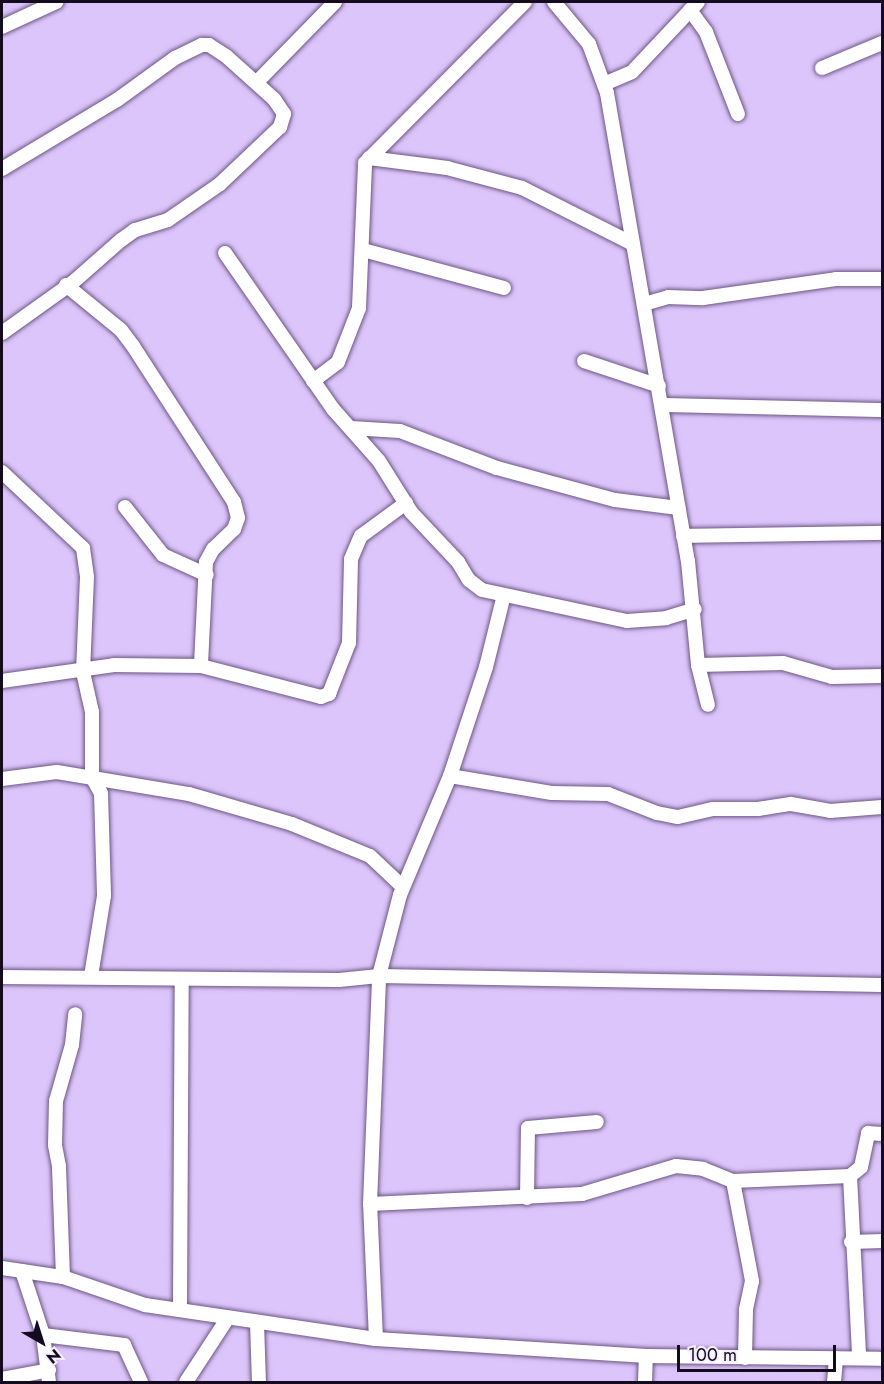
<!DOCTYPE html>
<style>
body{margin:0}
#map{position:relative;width:884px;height:1384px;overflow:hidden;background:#dcc5fa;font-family:Jost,sans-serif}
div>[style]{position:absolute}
.roads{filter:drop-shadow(0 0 2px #6c5785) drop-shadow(0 0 2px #6c5785)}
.minor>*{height:14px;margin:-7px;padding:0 7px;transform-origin:7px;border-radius:7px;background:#fff}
span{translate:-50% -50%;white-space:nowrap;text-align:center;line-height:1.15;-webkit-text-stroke:5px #f5eeff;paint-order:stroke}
.frame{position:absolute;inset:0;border:3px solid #140c1e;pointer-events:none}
.north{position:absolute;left:12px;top:1312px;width:60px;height:60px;-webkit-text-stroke:4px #f5eeff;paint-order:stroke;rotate:141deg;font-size:16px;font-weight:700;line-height:24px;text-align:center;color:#140c1e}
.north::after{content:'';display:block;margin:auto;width:21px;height:27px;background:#140c1e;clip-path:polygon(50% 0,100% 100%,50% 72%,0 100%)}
.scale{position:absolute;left:677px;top:1345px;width:159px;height:27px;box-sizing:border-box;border:3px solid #140c1e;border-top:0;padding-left:8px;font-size:18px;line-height:21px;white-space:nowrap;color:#140c1e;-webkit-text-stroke:4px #f5eeff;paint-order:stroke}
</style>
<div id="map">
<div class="roads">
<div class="minor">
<i style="left:554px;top:2px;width:55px;rotate:50.2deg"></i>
<i style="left:589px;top:44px;width:52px;rotate:69.8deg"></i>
<i style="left:607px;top:93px;width:475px;rotate:80.2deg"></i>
<i style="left:688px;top:561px;width:104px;rotate:84.5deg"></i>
<i style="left:698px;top:665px;width:41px;rotate:76deg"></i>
<i style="left:690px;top:10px;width:27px;rotate:54deg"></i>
<i style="left:706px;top:32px;width:88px;rotate:68.7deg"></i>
<i style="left:2px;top:27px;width:60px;rotate:-24.8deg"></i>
<i style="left:822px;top:68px;width:65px;rotate:-22.6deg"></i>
<i style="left:257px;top:82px;width:112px;rotate:-45.7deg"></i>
<i style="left:604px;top:84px;width:30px;rotate:-23deg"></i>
<i style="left:632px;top:72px;width:96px;rotate:-46.7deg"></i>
<i style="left:369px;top:158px;width:79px;rotate:7.3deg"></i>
<i style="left:447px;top:168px;width:78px;rotate:14.9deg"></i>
<i style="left:522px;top:188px;width:124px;rotate:26.8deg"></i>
<i style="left:2px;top:169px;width:134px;rotate:-31deg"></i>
<i style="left:117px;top:100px;width:72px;rotate:-35.9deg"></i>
<i style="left:175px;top:58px;width:30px;rotate:-26deg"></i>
<i style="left:202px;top:45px;width:7px"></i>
<i style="left:209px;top:45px;width:20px;rotate:33deg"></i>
<i style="left:226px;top:56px;width:64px;rotate:41.9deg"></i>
<i style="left:274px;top:99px;width:18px;rotate:56deg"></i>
<i style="left:284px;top:114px;width:14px;rotate:107deg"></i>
<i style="left:280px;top:127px;width:83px;rotate:136.5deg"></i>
<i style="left:220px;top:184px;width:63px;rotate:145.3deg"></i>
<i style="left:168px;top:220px;width:34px;rotate:163deg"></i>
<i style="left:135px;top:230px;width:17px;rotate:144deg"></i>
<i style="left:121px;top:240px;width:65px;rotate:138.7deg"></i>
<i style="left:72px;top:283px;width:86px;rotate:144.5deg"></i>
<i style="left:363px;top:250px;width:146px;rotate:15.1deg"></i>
<i style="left:225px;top:253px;width:190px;rotate:55.3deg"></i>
<i style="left:333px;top:409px;width:69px;rotate:48.5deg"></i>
<i style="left:379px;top:461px;width:60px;rotate:57.9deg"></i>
<i style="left:411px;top:512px;width:69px;rotate:46.8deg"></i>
<i style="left:458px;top:562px;width:21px;rotate:59deg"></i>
<i style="left:469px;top:580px;width:16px;rotate:38deg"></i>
<i style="left:482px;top:590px;width:148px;rotate:12.1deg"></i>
<i style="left:627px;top:621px;width:39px;rotate:-4deg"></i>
<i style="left:666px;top:618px;width:30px;rotate:-17deg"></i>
<i style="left:66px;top:285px;width:71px;rotate:39.3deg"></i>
<i style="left:121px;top:330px;width:20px;rotate:53deg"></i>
<i style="left:133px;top:346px;width:186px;rotate:57.1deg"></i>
<i style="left:234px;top:502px;width:16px;rotate:76deg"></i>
<i style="left:238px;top:518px;width:12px;rotate:110deg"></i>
<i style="left:234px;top:529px;width:29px;rotate:136deg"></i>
<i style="left:213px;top:549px;width:15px;rotate:118deg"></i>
<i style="left:206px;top:562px;width:104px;rotate:92.8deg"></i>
<i style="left:644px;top:304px;width:25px;rotate:-16deg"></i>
<i style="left:668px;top:297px;width:35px;rotate:2deg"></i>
<i style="left:703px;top:298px;width:134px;rotate:-8.1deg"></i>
<i style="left:836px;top:279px;width:46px"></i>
<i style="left:584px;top:361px;width:79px;rotate:18.4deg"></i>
<i style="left:313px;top:381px;width:31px;rotate:-37deg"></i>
<i style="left:338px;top:362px;width:58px;rotate:-68.7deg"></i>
<i style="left:359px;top:308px;width:145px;rotate:-87.6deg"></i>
<i style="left:365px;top:163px;width:227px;rotate:-45.2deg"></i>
<i style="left:662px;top:405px;width:220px;rotate:1.3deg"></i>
<i style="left:351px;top:428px;width:49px;rotate:3.5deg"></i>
<i style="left:400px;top:431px;width:104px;rotate:20.9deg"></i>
<i style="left:497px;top:468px;width:122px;rotate:15.2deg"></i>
<i style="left:615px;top:500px;width:64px;rotate:7.2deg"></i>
<i style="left:2px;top:472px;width:111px;rotate:43.2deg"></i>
<i style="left:83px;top:548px;width:29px;rotate:82deg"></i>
<i style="left:87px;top:577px;width:95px;rotate:92.4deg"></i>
<i style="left:83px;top:672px;width:41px;rotate:77.3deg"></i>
<i style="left:92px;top:712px;width:65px;rotate:90deg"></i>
<i style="left:92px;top:777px;width:18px;rotate:61deg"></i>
<i style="left:101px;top:793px;width:103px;rotate:88.3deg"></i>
<i style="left:104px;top:896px;width:81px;rotate:99.2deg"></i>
<i style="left:125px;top:507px;width:61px;rotate:51.6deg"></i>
<i style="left:163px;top:555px;width:48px;rotate:24.4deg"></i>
<i style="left:683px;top:536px;width:199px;rotate:-0.9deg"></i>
<i style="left:698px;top:665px;width:85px;rotate:-1.3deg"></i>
<i style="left:783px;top:663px;width:51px;rotate:15.9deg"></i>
<i style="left:832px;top:677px;width:50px;rotate:-1.1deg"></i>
<i style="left:2px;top:681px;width:113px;rotate:-8.1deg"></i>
<i style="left:114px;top:665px;width:87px;rotate:0.7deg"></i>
<i style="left:201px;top:666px;width:124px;rotate:14.5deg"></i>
<i style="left:321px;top:697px;width:9px;rotate:-21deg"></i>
<i style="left:329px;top:694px;width:55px;rotate:-68.6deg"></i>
<i style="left:349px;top:643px;width:84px;rotate:-88.6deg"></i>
<i style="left:351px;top:559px;width:25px;rotate:-67deg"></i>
<i style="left:361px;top:536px;width:56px;rotate:-36.3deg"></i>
<i style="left:450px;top:776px;width:115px;rotate:-71.7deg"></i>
<i style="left:486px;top:667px;width:74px;rotate:-76deg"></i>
<i style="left:2px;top:779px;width:55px;rotate:-7.3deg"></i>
<i style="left:57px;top:772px;width:134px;rotate:9.5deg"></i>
<i style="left:189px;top:794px;width:107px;rotate:16.2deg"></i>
<i style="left:292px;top:824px;width:84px;rotate:22.3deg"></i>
<i style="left:370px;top:856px;width:45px;rotate:43.2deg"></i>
<i style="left:379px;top:976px;width:84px;rotate:-75.5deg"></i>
<i style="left:400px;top:895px;width:129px;rotate:-67.2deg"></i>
<i style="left:450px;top:776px;width:103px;rotate:9.5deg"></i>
<i style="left:552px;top:793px;width:56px;rotate:1deg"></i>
<i style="left:608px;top:794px;width:53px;rotate:21.2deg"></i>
<i style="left:657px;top:813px;width:21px;rotate:11deg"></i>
<i style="left:678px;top:817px;width:36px;rotate:-13deg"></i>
<i style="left:713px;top:809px;width:45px"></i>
<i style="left:758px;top:809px;width:33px;rotate:-9deg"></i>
<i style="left:791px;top:804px;width:40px;rotate:10deg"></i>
<i style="left:830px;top:811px;width:52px;rotate:-4.4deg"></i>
<i style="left:2px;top:977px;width:337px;rotate:0.5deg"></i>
<i style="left:339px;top:980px;width:40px;rotate:-5.7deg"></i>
<i style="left:379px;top:976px;width:503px;rotate:1.03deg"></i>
<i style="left:850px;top:1176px;width:180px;rotate:87.1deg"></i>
<i style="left:733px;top:1181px;width:102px;rotate:79.2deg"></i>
<i style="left:752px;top:1281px;width:30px;rotate:102deg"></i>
<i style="left:746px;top:1310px;width:48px;rotate:91.2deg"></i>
<i style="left:527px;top:1198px;width:70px;rotate:-89.2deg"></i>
<i style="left:528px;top:1128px;width:69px;rotate:-5deg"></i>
<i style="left:370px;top:1204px;width:212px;rotate:-2.7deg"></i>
<i style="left:582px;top:1194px;width:98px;rotate:-16.6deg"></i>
<i style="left:676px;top:1166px;width:27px;rotate:6deg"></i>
<i style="left:703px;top:1169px;width:32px;rotate:22deg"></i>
<i style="left:733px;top:1181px;width:117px;rotate:-2.4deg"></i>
<i style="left:850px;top:1176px;width:14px;rotate:-39deg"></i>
<i style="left:861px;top:1167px;width:35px;rotate:-78deg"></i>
<i style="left:868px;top:1133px;width:14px;rotate:4deg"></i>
<i style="left:851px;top:1242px;width:31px;rotate:-2deg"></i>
<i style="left:2px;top:1268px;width:62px;rotate:8.4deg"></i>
<i style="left:63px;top:1277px;width:87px;rotate:18.9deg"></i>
<i style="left:145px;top:1305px;width:233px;rotate:8.4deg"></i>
<i style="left:376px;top:1339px;width:271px;rotate:3.6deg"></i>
<i style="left:646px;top:1356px;width:236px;rotate:0.7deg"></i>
<i style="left:22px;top:1271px;width:67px;rotate:71.8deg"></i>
<i style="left:43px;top:1335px;width:47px;rotate:82.7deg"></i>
<i style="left:63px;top:1277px;width:111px;rotate:-92.1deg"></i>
<i style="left:59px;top:1166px;width:21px;rotate:-101deg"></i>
<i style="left:55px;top:1145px;width:44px;rotate:-88.7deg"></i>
<i style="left:56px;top:1101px;width:58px;rotate:-74.1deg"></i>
<i style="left:72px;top:1045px;width:31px;rotate:-84deg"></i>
<i style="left:180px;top:1308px;width:328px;rotate:-89.7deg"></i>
<i style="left:257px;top:1323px;width:59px;rotate:88.1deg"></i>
<i style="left:43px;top:1335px;width:82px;rotate:7deg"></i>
<i style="left:124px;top:1345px;width:41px;rotate:65.3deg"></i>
<i style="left:376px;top:1339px;width:135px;rotate:-92.5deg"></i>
<i style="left:370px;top:1204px;width:228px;rotate:-87.7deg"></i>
<i style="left:379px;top:976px;width:7px"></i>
<i style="left:2px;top:1379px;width:48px;rotate:-10.8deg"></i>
<i style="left:186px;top:1382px;width:75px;rotate:-56.9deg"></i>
<i style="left:645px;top:1382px;width:26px;rotate:-88deg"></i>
<i style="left:834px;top:1382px;width:24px;rotate:-85deg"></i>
</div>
</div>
<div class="frame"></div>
<div class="north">N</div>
<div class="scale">100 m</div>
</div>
